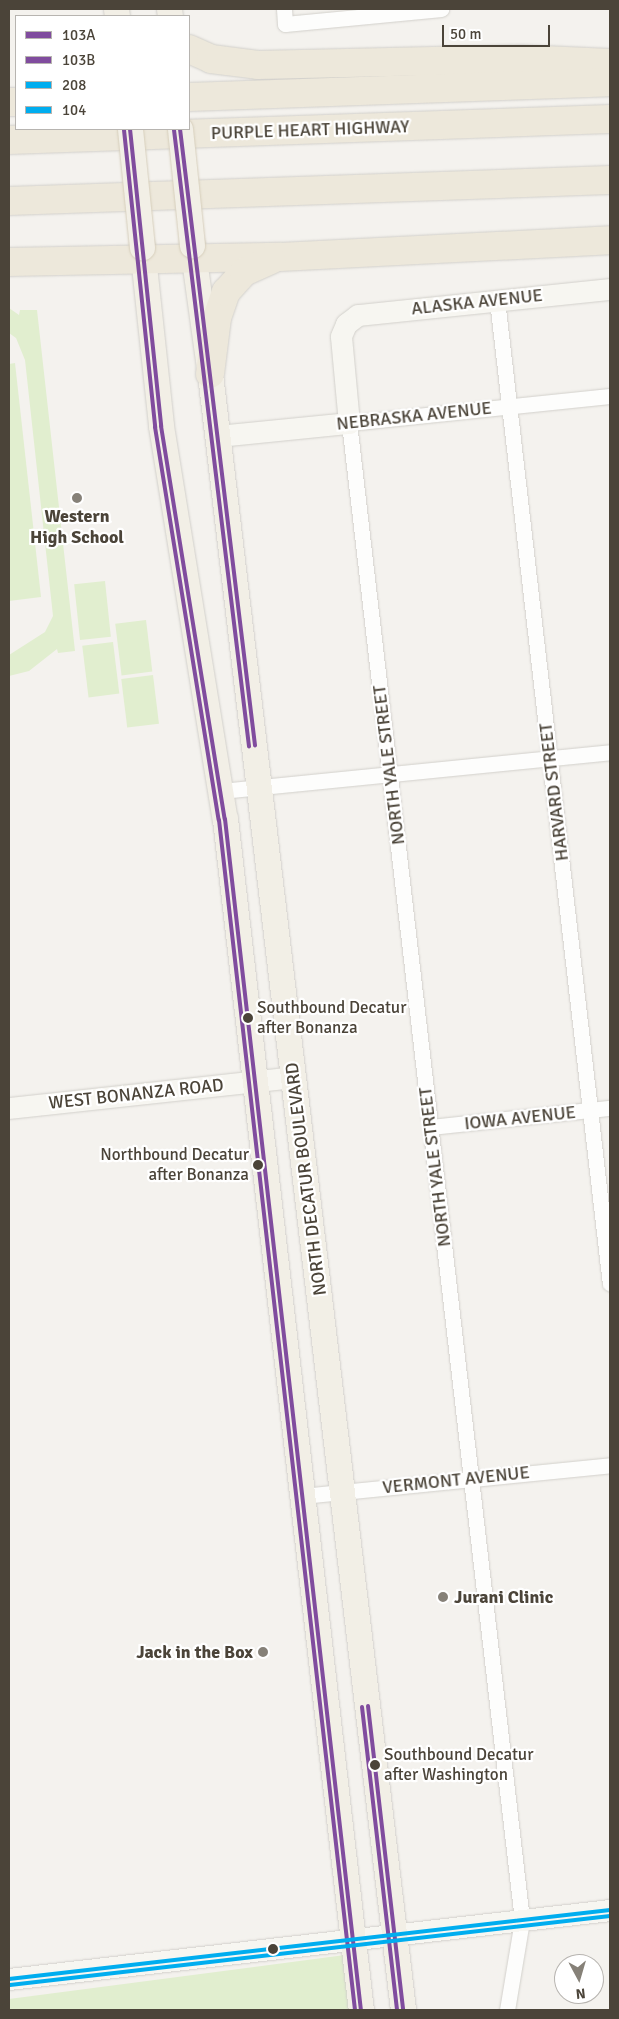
<!DOCTYPE html>
<style>
body{margin:0}
#map{position:relative;width:619px;height:2019px;overflow:hidden;background:#f4f2ee;font-family:Signika,sans-serif}
div>[style]{position:absolute}
.green>*{inset:0;background:#e1eecf;transform-origin:0 0}
.roads{filter:drop-shadow(0 0 1px #d2d0cb) drop-shadow(0 0 1px #d2d0cb)}
.street>*{height:15px;margin:-7.5px;padding:0 7.5px;transform-origin:7.5px;border-radius:7.5px;background:#fdfdfc}
.secondary>*{height:21px;margin:-10.5px;padding:0 10.5px;transform-origin:10.5px;border-radius:10.5px;background:#f7f6f1}
.primary>*{height:25px;margin:-12.5px;padding:0 12.5px;transform-origin:12.5px;border-radius:12.5px;background:#f2efe6}
.highway>*{height:28px;margin:-14px;padding:0 14px;transform-origin:14px;border-radius:14px;background:#ede8db}
.bridges{filter:drop-shadow(0 0 1px #d6cebb) drop-shadow(0 0 1px #d6cebb)}
.primary-bridge>*{height:25px;margin:-12.5px;padding:0 12.5px;transform-origin:12.5px;border-radius:12.5px;background:#f2efe6}
.bus-1>*{height:4px;margin:-2px;padding:0 2px;transform-origin:2px;border-radius:2px;background:#804c9e}
.bus-2>*{height:4px;margin:-2px;padding:0 2px;transform-origin:2px;border-radius:2px;background:#804c9e}
.bus-3>*{height:4px;margin:-2px;padding:0 2px;transform-origin:2px;border-radius:2px;background:#00adef}
.bus-4>*{height:4px;margin:-2px;padding:0 2px;transform-origin:2px;border-radius:2px;background:#00adef}
.dots>*{width:14px;height:14px;translate:-50% -50%;box-sizing:border-box;border:2px solid #fff;border-radius:50%}
span{translate:-50% -50%;white-space:nowrap;text-align:center;line-height:1.15;-webkit-text-stroke:4.5px #fff;paint-order:stroke}
.bus-label{font-size:17px;color:#4b4439}
.left{translate:0 -50%;text-align:left}
.right{translate:-100% -50%;text-align:right}
.street-label{font-size:18px;color:#4b4439}
.poi-label{font-size:18px;color:#4b4439;font-weight:700}
.frame{position:absolute;inset:0;border:10px solid #4b4439;pointer-events:none}
.legend{position:absolute;left:15px;top:15px;width:175px;height:115px;box-sizing:border-box;background:#fff;border:1px solid #b7b4b0;margin:0;padding:6px 9px;list-style:none;font-size:15px;color:#4b4439}
.legend li{display:flex;align-items:center;gap:10px;height:25px}
.legend b{width:25px;border:1px solid #b7b4b0}
.north{position:absolute;left:554px;top:1954px;width:50px;height:50px;box-sizing:border-box;background:#fff;border:1px solid #b7b4b0;border-radius:50%;rotate:174deg;font-size:14px;font-weight:700;line-height:20px;text-align:center;color:#4b4439}
.north::after{content:'';display:block;margin:auto;width:18px;height:22px;background:#868178;clip-path:polygon(50% 0,100% 100%,50% 72%,0 100%)}
.scale{position:absolute;left:442px;top:25px;width:108px;height:22px;box-sizing:border-box;border:2px solid #4b4439;border-top:0;padding-left:6px;font-size:15px;line-height:18px;white-space:nowrap;color:#4b4439;-webkit-text-stroke:4px #fff;paint-order:stroke}
</style>
<div id="map">
<div class="green">
<i style="clip-path:polygon(9px 308px,19px 315px,20px 310px,37px 310px,75px 651px,58px 653px,57px 649px,29px 671px,9px 676px,9px 655px,45px 632px,53px 616px,25px 360px,16px 338px,9px 333px)"></i>
<i style="clip-path:polygon(15px 363px,41px 597px,9px 601px,9px 364px)"></i>
<i style="left:105px;top:581px;width:56px;height:31px;rotate:84deg"></i>
<i style="left:146px;top:620px;width:52px;height:31px;rotate:83deg"></i>
<i style="left:113px;top:642px;width:52px;height:31px;rotate:83deg"></i>
<i style="left:153px;top:675px;width:49px;height:32px;rotate:83deg"></i>
<i style="clip-path:polygon(360px 1953px,369px 2010px,9px 2010px,9px 1999px)"></i>
</div>
<div class="roads">
<div class="street">
<i style="left:284px;top:9px;width:15px;rotate:86deg"></i>
<i style="left:285px;top:24px;width:157px;rotate:-5.5deg"></i>
<i style="left:497px;top:300px;width:990px;rotate:83.45deg"></i>
<i style="left:221px;top:791px;width:391px;rotate:-5.7deg"></i>
<i style="left:431px;top:1127px;width:180px;rotate:-6.1deg"></i>
<i style="left:302px;top:1496px;width:310px;rotate:-5.7deg"></i>
<i style="left:507px;top:2010px;width:91px;rotate:-80.5deg"></i>
<i style="left:522px;top:1920px;width:1507px;rotate:-96.59deg"></i>
<i style="left:349px;top:423px;width:262px;rotate:-5.9deg"></i>
</div>
<div class="secondary">
<i style="left:218px;top:436px;width:132px;rotate:-5.7deg"></i>
<i style="left:349px;top:423px;width:87px;rotate:-95.3deg"></i>
<i style="left:341px;top:336px;width:13px;rotate:-67deg"></i>
<i style="left:346px;top:324px;width:15px;rotate:-37deg"></i>
<i style="left:358px;top:315px;width:253px;rotate:-5.9deg"></i>
<i style="left:9px;top:1108px;width:287px;rotate:-6.2deg"></i>
<i style="left:9px;top:1979px;width:605px;rotate:-6.55deg"></i>
</div>
<div class="primary">
<i style="left:116px;top:9px;width:7px;rotate:82deg"></i>
<i style="left:169px;top:9px;width:7px;rotate:82deg"></i>
<i style="left:192px;top:245px;width:130px;rotate:82.1deg"></i>
<i style="left:210px;top:374px;width:1647px;rotate:83.27deg"></i>
<i style="left:142px;top:247px;width:180px;rotate:83.9deg"></i>
<i style="left:161px;top:426px;width:398px;rotate:80.8deg"></i>
<i style="left:225px;top:819px;width:1199px;rotate:83.49deg"></i>
</div>
<div class="highway">
<i style="left:189px;top:49px;width:24px;rotate:24deg"></i>
<i style="left:211px;top:59px;width:47px;rotate:7.3deg"></i>
<i style="left:258px;top:65px;width:263px;rotate:-1.3deg"></i>
<i style="left:521px;top:59px;width:89px;rotate:2.6deg"></i>
<i style="left:189px;top:97px;width:421px;rotate:-2deg"></i>
<i style="left:9px;top:102px;width:7px"></i>
<i style="left:9px;top:140px;width:601px;rotate:-2deg"></i>
<i style="left:9px;top:201px;width:601px;rotate:-2deg"></i>
<i style="left:9px;top:262px;width:271px;rotate:-1.1deg"></i>
<i style="left:280px;top:257px;width:330px;rotate:-2.9deg"></i>
<i style="left:210px;top:374px;width:56px;rotate:-82.9deg"></i>
<i style="left:217px;top:318px;width:28px;rotate:-71deg"></i>
<i style="left:226px;top:292px;width:27px;rotate:-48deg"></i>
<i style="left:244px;top:272px;width:30px;rotate:-24deg"></i>
</div>
</div>
<div class="bridges">
<div class="primary-bridge">
<i style="left:130px;top:129px;width:119px;rotate:84.2deg"></i>
<i style="left:180px;top:129px;width:117px;rotate:84.1deg"></i>
</div>
</div>
<div class="bus-1">
<i style="left:130px;top:129px;width:299px;rotate:84deg"></i>
<i style="left:161px;top:426px;width:398px;rotate:80.8deg"></i>
<i style="left:225px;top:819px;width:1199px;rotate:83.49deg"></i>
<i style="left:180px;top:129px;width:621px;rotate:83.06deg"></i>
<i style="left:368px;top:1706px;width:306px;rotate:83.4deg"></i>
</div>
<div class="bus-2">
<i style="left:124px;top:130px;width:299px;rotate:84deg"></i>
<i style="left:155px;top:427px;width:398px;rotate:80.8deg"></i>
<i style="left:219px;top:820px;width:1198px;rotate:83.48deg"></i>
<i style="left:174px;top:130px;width:621px;rotate:83.06deg"></i>
<i style="left:362px;top:1707px;width:305px;rotate:83.4deg"></i>
</div>
<div class="bus-3">
<i style="left:9px;top:1979px;width:605px;rotate:-6.55deg"></i>
</div>
<div class="bus-4">
<i style="left:10px;top:1985px;width:604px;rotate:-6.56deg"></i>
</div>
<div class="dots">
<i style="left:77px;top:498px;background:#868178"></i>
<i style="left:248px;top:1018px;background:#4b4439"></i>
<i style="left:258px;top:1165px;background:#4b4439"></i>
<i style="left:443px;top:1597px;background:#868178"></i>
<i style="left:263px;top:1652px;background:#868178"></i>
<i style="left:375px;top:1765px;background:#4b4439"></i>
<i style="left:273px;top:1949px;background:#4b4439"></i>
</div>
<div class="bus-label">
<span class="left" style="left:257px;top:1018px">Southbound Decatur<br>after Bonanza</span>
<span class="right" style="left:249px;top:1165px">Northbound Decatur<br>after Bonanza</span>
<span class="left" style="left:384px;top:1765px">Southbound Decatur<br>after Washington</span>
</div>
<div class="street-label">
<span style="left:310px;top:130px;rotate:-2deg">PURPLE HEART HIGHWAY</span>
<span style="left:477px;top:302px;rotate:-6deg">ALASKA AVENUE</span>
<span style="left:414px;top:416px;rotate:-6deg">NEBRASKA AVENUE</span>
<span style="left:389px;top:765px;rotate:-97deg">NORTH YALE STREET</span>
<span style="left:554px;top:792px;rotate:-97deg">HARVARD STREET</span>
<span style="left:136px;top:1094px;rotate:-6deg">WEST BONANZA ROAD</span>
<span style="left:520px;top:1118px;rotate:-6deg">IOWA AVENUE</span>
<span style="left:435px;top:1167px;rotate:-97deg">NORTH YALE STREET</span>
<span style="left:306px;top:1179px;rotate:-97deg">NORTH DECATUR BOULEVARD</span>
<span style="left:456px;top:1480px;rotate:-6deg">VERMONT AVENUE</span>
</div>
<div class="poi-label">
<span style="left:77px;top:527px">Western<br>High School</span>
<span class="left" style="left:454px;top:1597px">Jurani Clinic</span>
<span class="right" style="left:253px;top:1652px">Jack in the Box</span>
</div>
<div class="frame"></div>
<ul class="legend">
<li><b style="height:6px;background:#804c9e"></b>103A</li>
<li><b style="height:6px;background:#804c9e"></b>103B</li>
<li><b style="height:6px;background:#00adef"></b>208</li>
<li><b style="height:6px;background:#00adef"></b>104</li>
</ul>
<div class="north">N</div>
<div class="scale">50 m</div>
</div>
